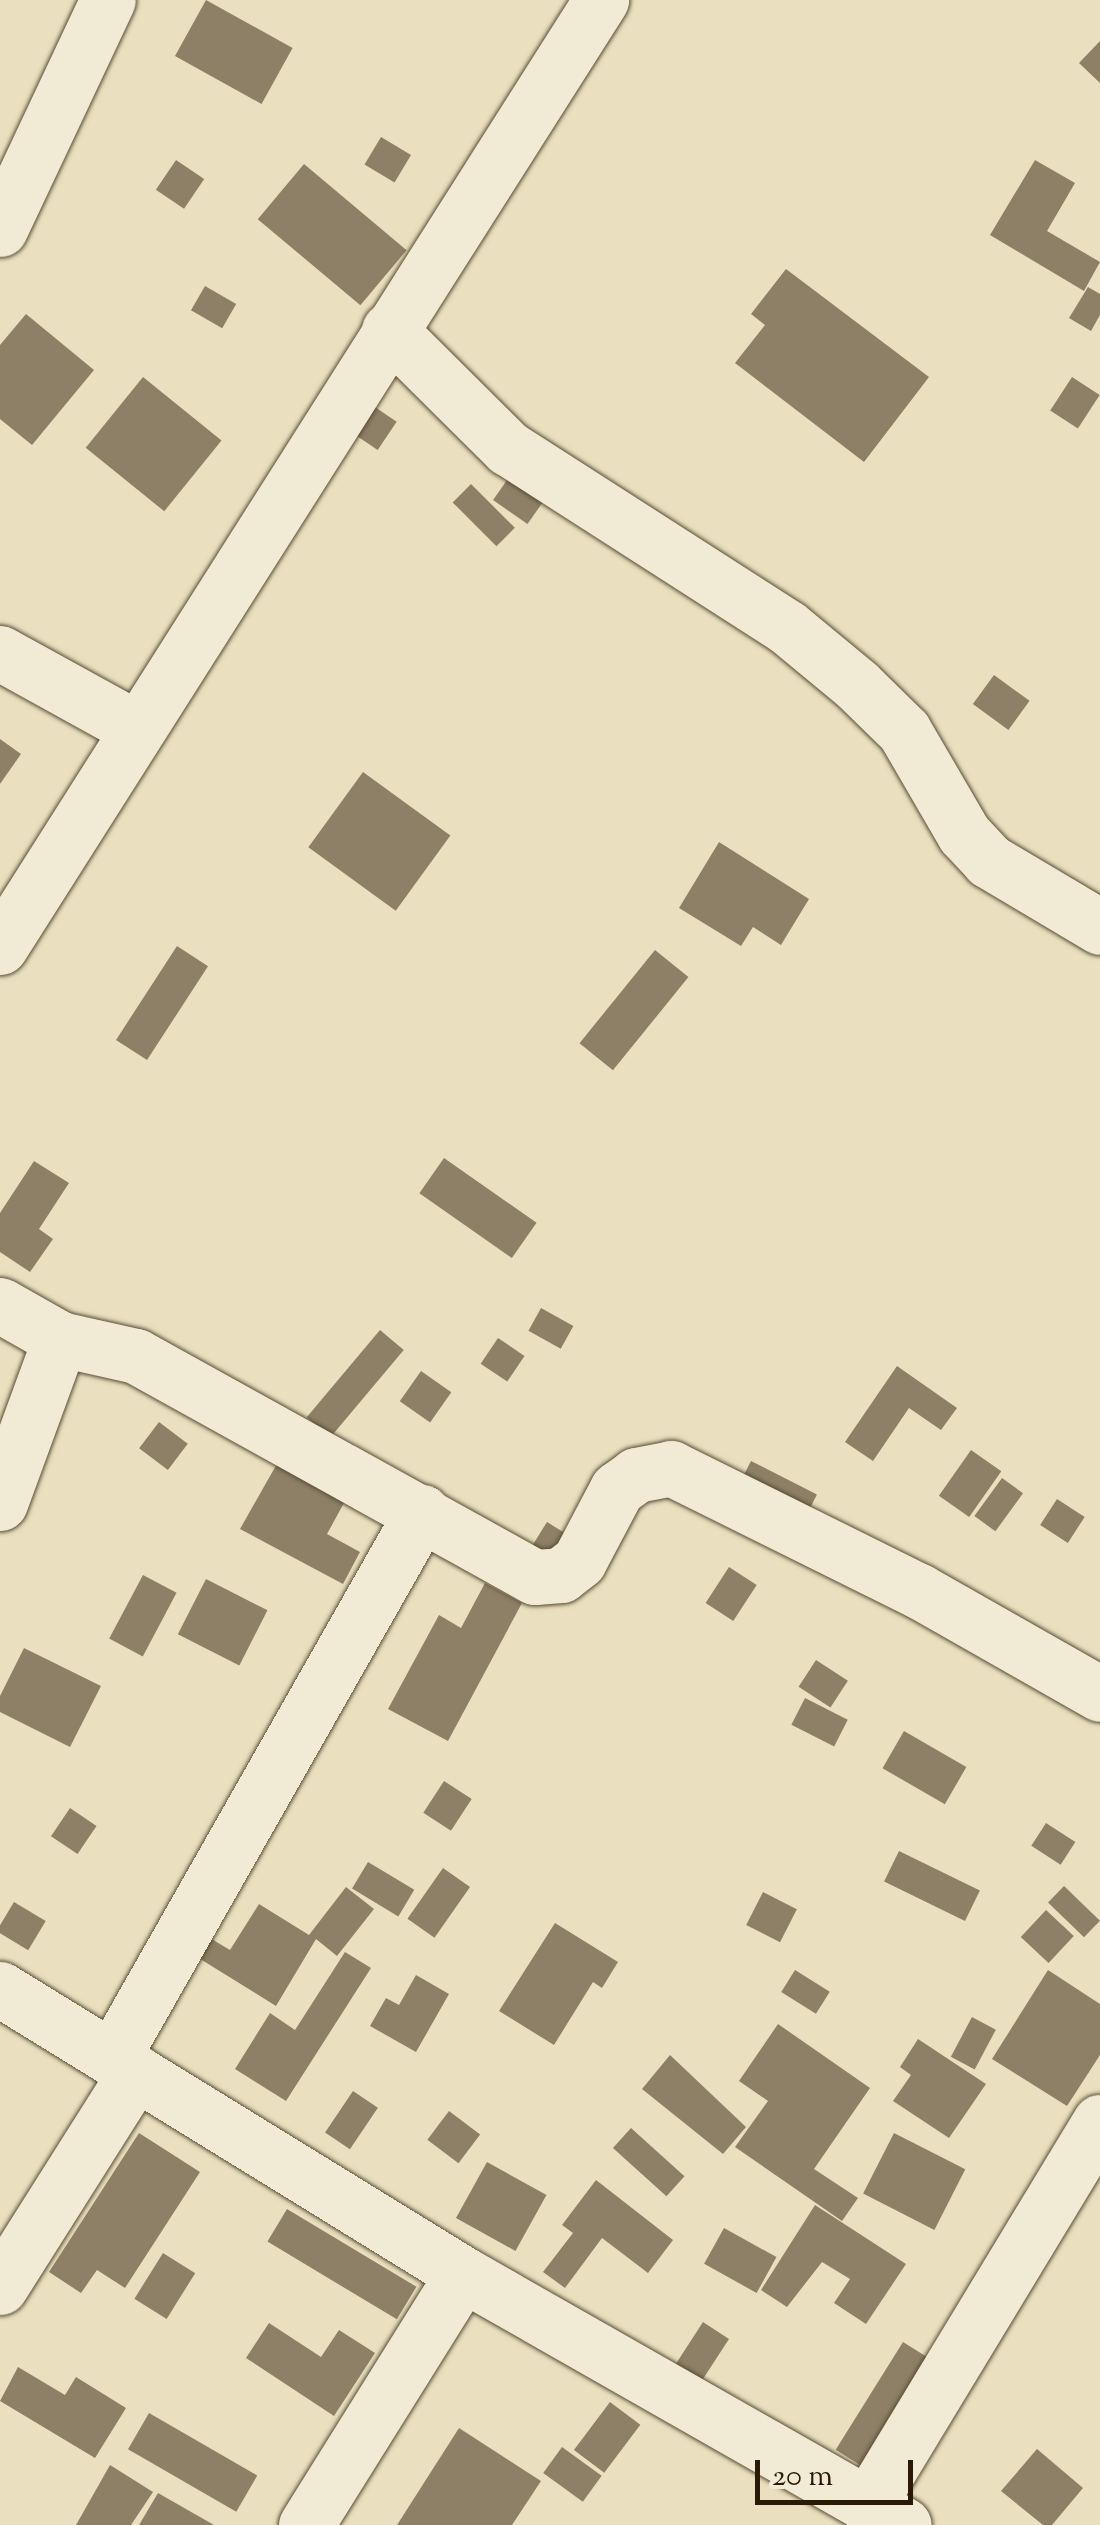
<!DOCTYPE html>
<style>
body{margin:0}
#map{position:relative;width:1100px;height:2525px;overflow:hidden;background:#eae0bf;font-family:"Sorts Mill Goudy",serif}
div>[style]{position:absolute}
.building>*{inset:0;background:#8d8066;transform-origin:0 0}
.roads{filter:drop-shadow(0 0 2px #594b34) drop-shadow(0 0 2px #594b34)}
.minor>*{height:55px;margin:-27.5px;padding:0 27.5px;transform-origin:27.5px;border-radius:27.5px;background:#f1ebd5}
span{translate:-50% -50%;white-space:nowrap;text-align:center;line-height:1.15;-webkit-text-stroke:8px #f1ebd5;paint-order:stroke}
.scale{position:absolute;left:755px;top:2460px;width:158px;height:45px;box-sizing:border-box;border:5px solid #291905;border-top:0;padding-left:12px;font-size:30px;line-height:35px;white-space:nowrap;color:#291905;-webkit-text-stroke:8px #f1ebd5;paint-order:stroke}
</style>
<div id="map">
<div class="building">
<i style="left:206px;top:0;width:99px;height:64px;rotate:29deg"></i>
<i style="clip-path:polygon(1100px 41px,1100px 83px,1079px 63px)"></i>
<i style="left:381px;top:137px;width:35px;height:32px;rotate:31deg"></i>
<i style="left:176px;top:160px;width:34px;height:36px;rotate:34deg"></i>
<i style="clip-path:polygon(1035px 160px,1075px 183px,1047px 231px,1100px 262px,1084px 291px,990px 235px)"></i>
<i style="left:304px;top:164px;width:134px;height:72px;rotate:40deg"></i>
<i style="clip-path:polygon(786px 269px,929px 377px,864px 462px,735px 363px,765px 325px,751px 314px)"></i>
<i style="left:205px;top:286px;width:36px;height:28px;rotate:30deg"></i>
<i style="clip-path:polygon(1088px 287px,1100px 294px,1100px 315px,1091px 331px,1069px 318px)"></i>
<i style="clip-path:polygon(26px 314px,94px 370px,32px 445px,0 419px,0 345px)"></i>
<i style="left:143px;top:377px;width:101px;height:91px;rotate:39deg"></i>
<i style="left:1072px;top:377px;width:33px;height:40px;rotate:33deg"></i>
<i style="left:366px;top:401px;width:37px;height:34px;rotate:34deg"></i>
<i style="left:512px;top:473px;width:42px;height:33px;rotate:35deg"></i>
<i style="left:471px;top:484px;width:62px;height:26px;rotate:45deg"></i>
<i style="left:994px;top:675px;width:44px;height:36px;rotate:36deg"></i>
<i style="clip-path:polygon(0 739px,21px 754px,0 784px)"></i>
<i style="left:363px;top:772px;width:108px;height:93px;rotate:36deg"></i>
<i style="clip-path:polygon(719px 842px,809px 899px,781px 945px,753px 927px,741px 946px,679px 908px)"></i>
<i style="left:177px;top:946px;width:37px;height:112px;rotate:33deg"></i>
<i style="left:655px;top:950px;width:43px;height:120px;rotate:39deg"></i>
<i style="left:444px;top:1158px;width:113px;height:43px;rotate:35deg"></i>
<i style="clip-path:polygon(34px 1161px,69px 1183px,39px 1229px,53px 1239px,30px 1272px,0 1252px,0 1213px)"></i>
<i style="left:541px;top:1308px;width:37px;height:26px;rotate:29deg"></i>
<i style="left:380px;top:1330px;width:31px;height:114px;rotate:40deg"></i>
<i style="left:498px;top:1338px;width:32px;height:31px;rotate:34deg"></i>
<i style="clip-path:polygon(897px 1366px,957px 1408px,941px 1430px,909px 1408px,873px 1461px,845px 1442px)"></i>
<i style="left:421px;top:1371px;width:37px;height:37px;rotate:35deg"></i>
<i style="left:159px;top:1422px;width:36px;height:33px;rotate:37deg"></i>
<i style="left:971px;top:1450px;width:37px;height:56px;rotate:35deg"></i>
<i style="clip-path:polygon(282px 1455px,350px 1492px,327px 1534px,360px 1552px,343px 1584px,240px 1529px)"></i>
<i style="left:751px;top:1461px;width:74px;height:29px;rotate:27deg"></i>
<i style="left:1002px;top:1478px;width:26px;height:47px;rotate:36deg"></i>
<i style="left:1057px;top:1499px;width:33px;height:31px;rotate:33deg"></i>
<i style="left:547px;top:1522px;width:36px;height:31px;rotate:32deg"></i>
<i style="left:729px;top:1567px;width:33px;height:43px;rotate:33deg"></i>
<i style="left:143px;top:1575px;width:38px;height:72px;rotate:28deg"></i>
<i style="left:206px;top:1579px;width:69px;height:62px;rotate:27deg"></i>
<i style="clip-path:polygon(485px 1583px,522px 1603px,448px 1741px,388px 1709px,439px 1615px,461px 1628px)"></i>
<i style="clip-path:polygon(24px 1648px,101px 1686px,70px 1747px,0 1712px,0 1696px)"></i>
<i style="left:816px;top:1660px;width:38px;height:32px;rotate:33deg"></i>
<i style="left:805px;top:1698px;width:48px;height:30px;rotate:27deg"></i>
<i style="left:904px;top:1731px;width:72px;height:43px;rotate:30deg"></i>
<i style="left:444px;top:1781px;width:33px;height:38px;rotate:33deg"></i>
<i style="left:70px;top:1808px;width:32px;height:34px;rotate:34deg"></i>
<i style="left:1046px;top:1823px;width:35px;height:27px;rotate:33deg"></i>
<i style="left:899px;top:1851px;width:90px;height:34px;rotate:26deg"></i>
<i style="left:368px;top:1862px;width:54px;height:31px;rotate:31deg"></i>
<i style="left:443px;top:1868px;width:33px;height:62px;rotate:35deg"></i>
<i style="left:1064px;top:1886px;width:50px;height:23px;rotate:44deg"></i>
<i style="clip-path:polygon(346px 1887px,374px 1909px,337px 1956px,316px 1939px,276px 2006px,197px 1957px,210px 1938px,230px 1950px,259px 1904px,309px 1935px)"></i>
<i style="left:763px;top:1892px;width:38px;height:37px;rotate:27deg"></i>
<i style="left:14px;top:1902px;width:37px;height:34px;rotate:31deg"></i>
<i style="left:1046px;top:1910px;width:38px;height:37px;rotate:43deg"></i>
<i style="clip-path:polygon(555px 1923px,618px 1962px,602px 1988px,593px 1982px,554px 2045px,499px 2011px)"></i>
<i style="clip-path:polygon(345px 1952px,371px 1968px,286px 2101px,235px 2069px,270px 2013px,295px 2030px)"></i>
<i style="left:795px;top:1970px;width:41px;height:26px;rotate:32deg"></i>
<i style="clip-path:polygon(1048px 1970px,1100px 2004px,1100px 2055px,1067px 2106px,992px 2059px)"></i>
<i style="clip-path:polygon(416px 1975px,449px 1994px,416px 2052px,370px 2026px,386px 1998px,399px 2005px)"></i>
<i style="left:972px;top:2017px;width:27px;height:45px;rotate:28deg"></i>
<i style="clip-path:polygon(778px 2024px,870px 2088px,814px 2169px,858px 2198px,842px 2221px,735px 2147px,768px 2101px,739px 2081px)"></i>
<i style="clip-path:polygon(918px 2039px,986px 2084px,949px 2138px,893px 2101px,911px 2075px,900px 2067px)"></i>
<i style="clip-path:polygon(670px 2055px,746px 2127px,723px 2154px,642px 2089px)"></i>
<i style="left:353px;top:2091px;width:30px;height:50px;rotate:34deg"></i>
<i style="left:449px;top:2111px;width:39px;height:36px;rotate:37deg"></i>
<i style="left:631px;top:2128px;width:72px;height:27px;rotate:42deg"></i>
<i style="clip-path:polygon(139px 2133px,200px 2172px,125px 2288px,97px 2270px,81px 2293px,49px 2272px)"></i>
<i style="left:894px;top:2133px;width:80px;height:68px;rotate:27deg"></i>
<i style="left:487px;top:2162px;width:68px;height:64px;rotate:29deg"></i>
<i style="clip-path:polygon(596px 2180px,673px 2240px,648px 2273px,602px 2238px,565px 2288px,543px 2272px,573px 2233px,562px 2225px)"></i>
<i style="clip-path:polygon(815px 2205px,906px 2264px,866px 2324px,834px 2303px,850px 2279px,822px 2262px,787px 2307px,761px 2290px)"></i>
<i style="left:287px;top:2209px;width:151px;height:38px;rotate:31deg"></i>
<i style="left:724px;top:2228px;width:60px;height:41px;rotate:29deg"></i>
<i style="left:163px;top:2253px;width:38px;height:54px;rotate:32deg"></i>
<i style="left:703px;top:2322px;width:31px;height:55px;rotate:33deg"></i>
<i style="clip-path:polygon(269px 2323px,321px 2357px,339px 2330px,375px 2353px,334px 2416px,246px 2358px)"></i>
<i style="left:903px;top:2342px;width:41px;height:127px;rotate:32deg"></i>
<i style="clip-path:polygon(18px 2367px,65px 2395px,76px 2377px,126px 2408px,95px 2458px,0 2401px)"></i>
<i style="left:610px;top:2402px;width:38px;height:60px;rotate:37deg"></i>
<i style="left:149px;top:2413px;width:125px;height:42px;rotate:30deg"></i>
<i style="clip-path:polygon(459px 2428px,541px 2481px,512px 2525px,397px 2525px)"></i>
<i style="left:562px;top:2447px;width:49px;height:32px;rotate:36deg"></i>
<i style="clip-path:polygon(1037px 2449px,1083px 2488px,1052px 2525px,1043px 2525px,1001px 2491px)"></i>
<i style="clip-path:polygon(110px 2465px,153px 2492px,131px 2525px,76px 2525px)"></i>
<i style="clip-path:polygon(158px 2493px,214px 2525px,139px 2525px)"></i>
</div>
<div class="roads">
<div class="minor">
<i style="left:0;top:229px;width:253px;rotate:-64.8deg"></i>
<i style="left:389px;top:330px;width:168px;rotate:44.8deg"></i>
<i style="left:508px;top:448px;width:331px;rotate:32.7deg"></i>
<i style="left:787px;top:627px;width:91px;rotate:39.6deg"></i>
<i style="left:857px;top:685px;width:66px;rotate:44.4deg"></i>
<i style="left:904px;top:731px;width:119px;rotate:59.8deg"></i>
<i style="left:964px;top:834px;width:37px;rotate:47deg"></i>
<i style="left:989px;top:861px;width:129px;rotate:30.7deg"></i>
<i style="left:0;top:653px;width:153px;rotate:28.9deg"></i>
<i style="left:0;top:947px;width:1122px;rotate:-57.6deg"></i>
<i style="left:0;top:1305px;width:69px;rotate:29.5deg"></i>
<i style="left:60px;top:1339px;width:78px;rotate:12.6deg"></i>
<i style="left:136px;top:1356px;width:456px;rotate:29deg"></i>
<i style="left:535px;top:1577px;width:26px;rotate:-4deg"></i>
<i style="left:561px;top:1575px;width:23px;rotate:-38deg"></i>
<i style="left:579px;top:1561px;width:81px;rotate:-62.2deg"></i>
<i style="left:617px;top:1489px;width:24px;rotate:-36deg"></i>
<i style="left:636px;top:1475px;width:36px;rotate:-11deg"></i>
<i style="left:671px;top:1468px;width:277px;rotate:26.4deg"></i>
<i style="left:919px;top:1591px;width:208px;rotate:29.6deg"></i>
<i style="left:0;top:1503px;width:175px;rotate:-69.9deg"></i>
<i style="left:0;top:1989px;width:544px;rotate:31.61deg"></i>
<i style="left:463px;top:2274px;width:507px;rotate:29.65deg"></i>
<i style="left:112px;top:2058px;width:628px;rotate:-60.41deg"></i>
<i style="left:0;top:2287px;width:254px;rotate:-57.7deg"></i>
<i style="left:867px;top:2506px;width:449px;rotate:-58.8deg"></i>
<i style="left:306px;top:2525px;width:296px;rotate:-58deg"></i>
</div>
</div>
<div class="scale">20 m</div>
</div>
